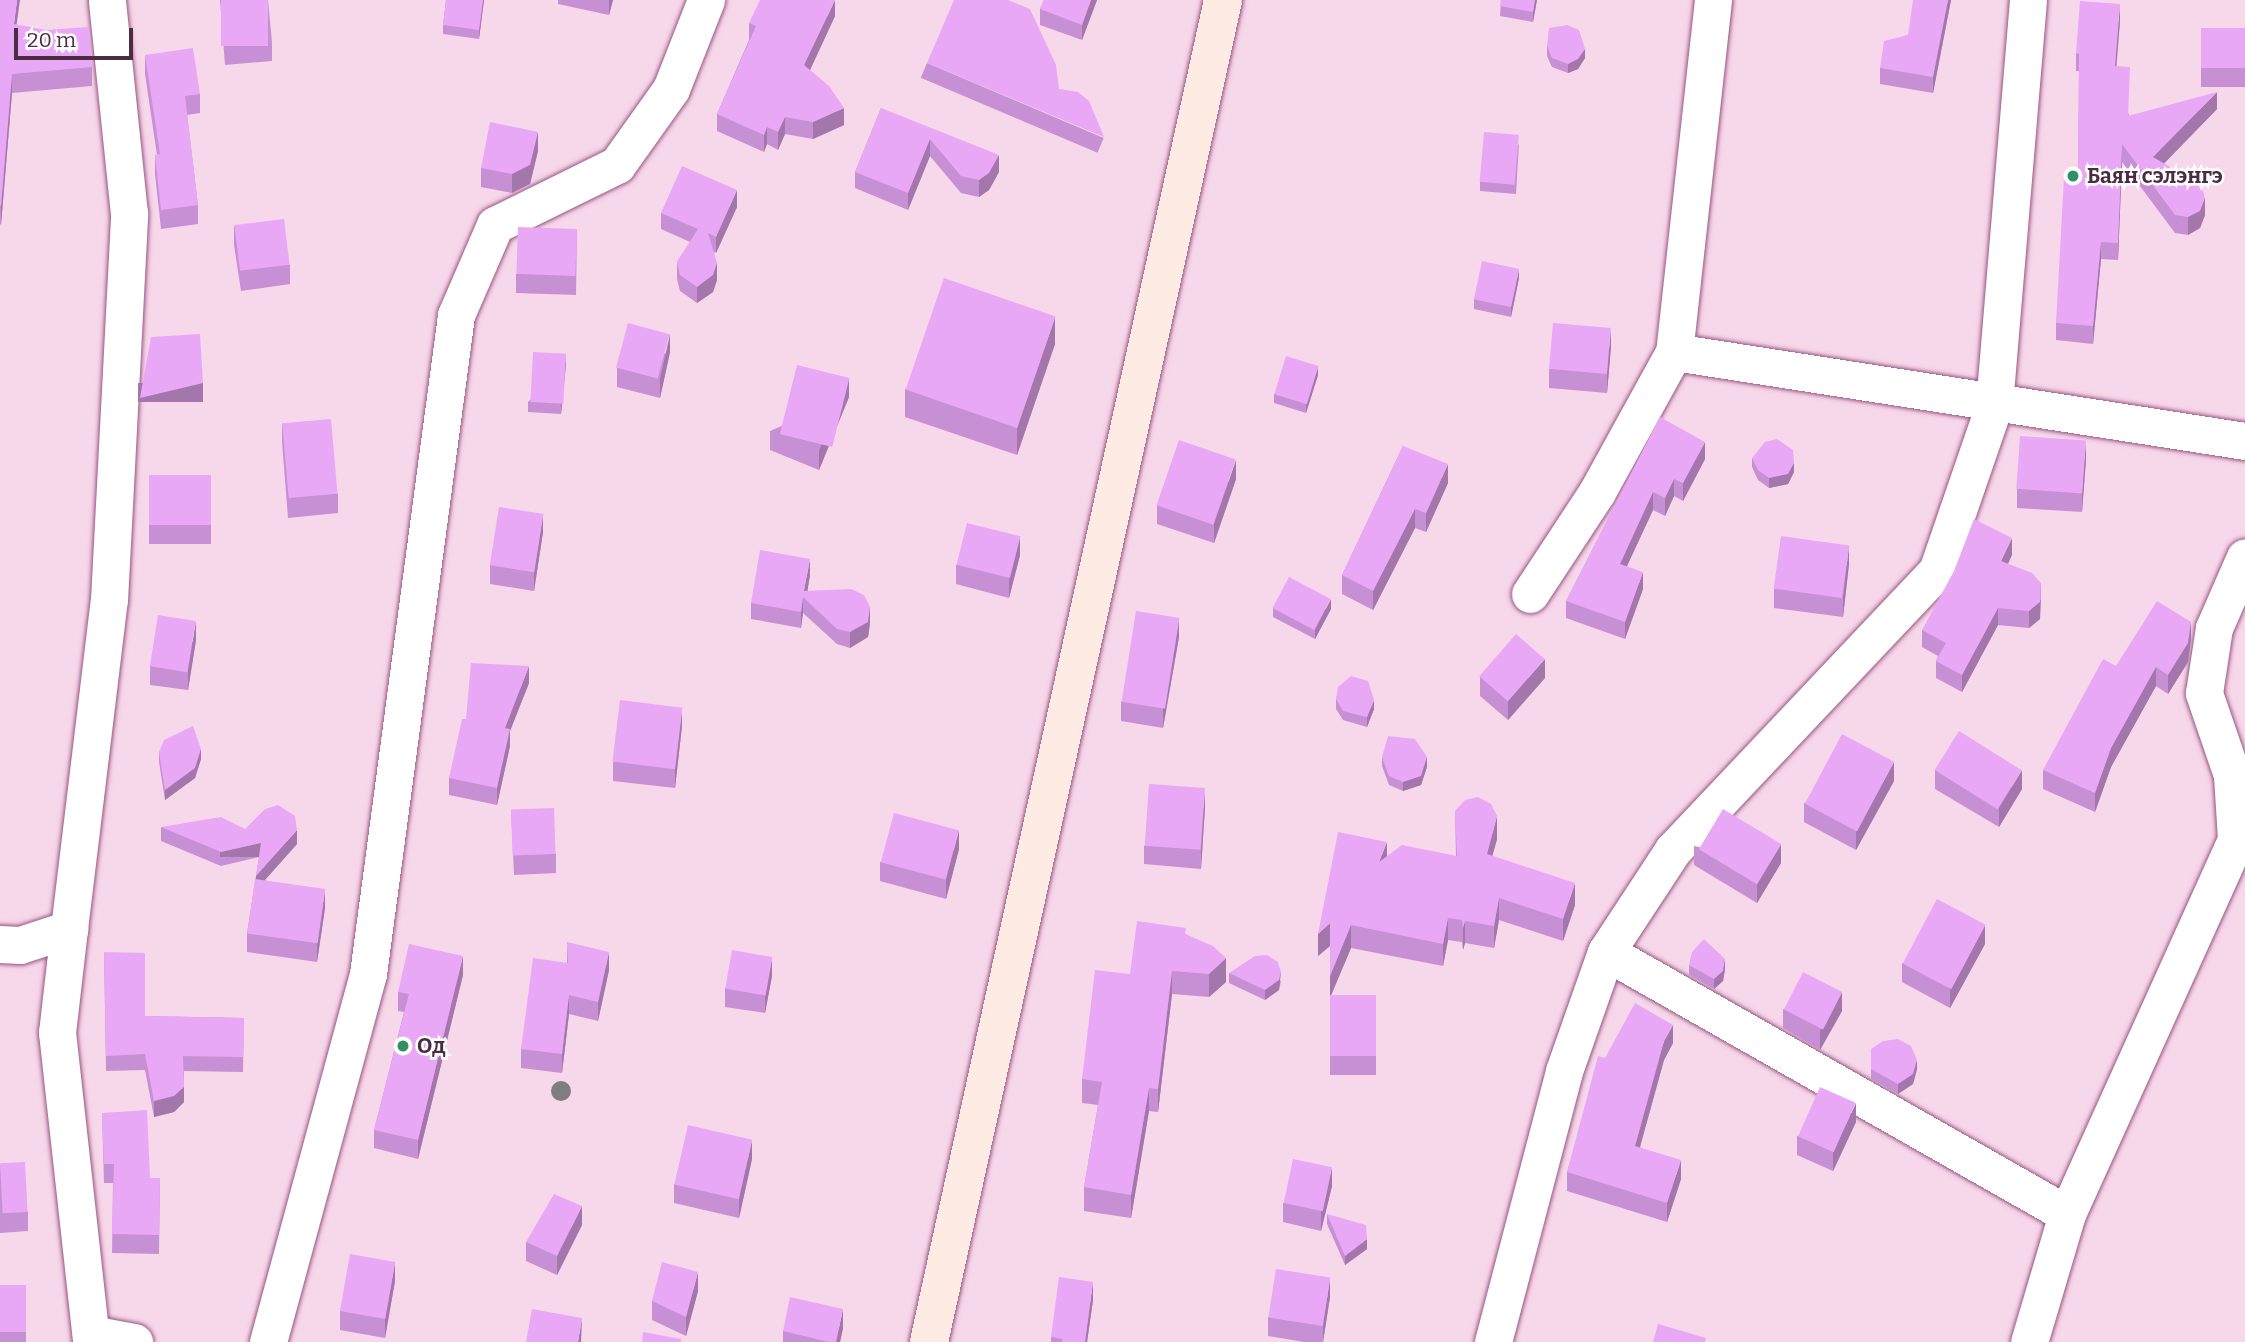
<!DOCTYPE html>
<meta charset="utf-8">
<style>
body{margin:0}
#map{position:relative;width:2245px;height:1342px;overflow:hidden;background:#f7d7ea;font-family:Bitter,serif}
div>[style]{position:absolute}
.roads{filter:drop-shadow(0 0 2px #9a5483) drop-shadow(0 0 2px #9a5483)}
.street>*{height:37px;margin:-18.5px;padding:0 18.5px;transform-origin:18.5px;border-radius:18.5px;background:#fff}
.secondary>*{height:38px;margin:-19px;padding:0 19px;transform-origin:19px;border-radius:19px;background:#feebe4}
.trees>*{width:20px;height:20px;margin:-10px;border-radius:50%;background:#7e7d7f}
.wall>*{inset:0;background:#c890d4;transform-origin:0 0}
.shaded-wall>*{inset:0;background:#a376ac;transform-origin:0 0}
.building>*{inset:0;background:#e9a8f6;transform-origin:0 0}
.dots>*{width:19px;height:19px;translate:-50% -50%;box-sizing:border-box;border:4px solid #fff;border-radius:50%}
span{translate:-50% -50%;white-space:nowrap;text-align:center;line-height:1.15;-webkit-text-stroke:5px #fff;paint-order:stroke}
.poi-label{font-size:21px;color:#4b2d41;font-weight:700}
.left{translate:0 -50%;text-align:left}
.scale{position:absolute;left:14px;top:28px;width:119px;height:32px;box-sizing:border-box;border:4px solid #4b2d41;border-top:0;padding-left:9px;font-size:21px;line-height:24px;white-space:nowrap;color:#4b2d41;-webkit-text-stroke:5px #fff;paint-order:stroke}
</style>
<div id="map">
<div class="roads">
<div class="street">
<i style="left:1713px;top:0;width:354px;rotate:96.3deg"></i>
<i style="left:1674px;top:352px;width:578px;rotate:8.86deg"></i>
<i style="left:1530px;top:594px;width:122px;rotate:-56.7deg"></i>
<i style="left:1597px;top:492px;width:160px;rotate:-61.2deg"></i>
<i style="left:69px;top:929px;width:331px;rotate:-83.1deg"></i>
<i style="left:109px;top:600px;width:387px;rotate:-87deg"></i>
<i style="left:129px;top:214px;width:215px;rotate:-95.9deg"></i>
<i style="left:0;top:944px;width:20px;rotate:3deg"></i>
<i style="left:20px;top:945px;width:52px;rotate:-18.1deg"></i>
<i style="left:69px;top:929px;width:104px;rotate:96.6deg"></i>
<i style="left:57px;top:1032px;width:312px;rotate:83.7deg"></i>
<i style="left:1606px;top:952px;width:530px;rotate:29.61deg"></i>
<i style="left:2067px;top:1214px;width:134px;rotate:106.5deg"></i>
<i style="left:2067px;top:1214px;width:411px;rotate:-65.7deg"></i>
<i style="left:2236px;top:839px;width:64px;rotate:-93.6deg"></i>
<i style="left:2232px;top:775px;width:87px;rotate:-108.9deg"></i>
<i style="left:2204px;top:693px;width:66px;rotate:-81.3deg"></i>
<i style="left:2214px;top:628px;width:77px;rotate:-66.4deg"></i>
<i style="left:91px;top:1334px;width:44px;rotate:10.5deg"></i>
<i style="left:268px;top:1342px;width:381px;rotate:-74.8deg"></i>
<i style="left:368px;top:974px;width:665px;rotate:-82.39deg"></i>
<i style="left:456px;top:315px;width:98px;rotate:-66.6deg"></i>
<i style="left:495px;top:225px;width:136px;rotate:-26.2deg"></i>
<i style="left:617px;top:165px;width:93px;rotate:-54.6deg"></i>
<i style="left:671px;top:89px;width:96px;rotate:-68.5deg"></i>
<i style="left:1493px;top:1342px;width:280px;rotate:-75.3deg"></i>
<i style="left:1564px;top:1071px;width:126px;rotate:-70.6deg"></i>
<i style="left:1606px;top:952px;width:122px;rotate:-56.7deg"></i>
<i style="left:1673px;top:850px;width:384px;rotate:-46.6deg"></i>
<i style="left:1937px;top:571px;width:176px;rotate:-71deg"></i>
<i style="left:1994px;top:405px;width:406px;rotate:-85.2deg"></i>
</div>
<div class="secondary">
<i style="left:929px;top:1342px;width:1374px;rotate:-77.64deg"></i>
</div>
</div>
<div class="trees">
<i style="left:561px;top:1091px"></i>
</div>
<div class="wall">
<i style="clip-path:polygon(0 0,16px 25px,92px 67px,92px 86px,12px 93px,1px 225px,0 224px)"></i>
<i style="clip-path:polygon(220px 0,268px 0,272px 42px,272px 61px,225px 65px)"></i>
<i style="clip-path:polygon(446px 0,484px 0,479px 39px,443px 34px,443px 25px)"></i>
<i style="clip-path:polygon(558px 0,613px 0,609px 15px,558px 4px)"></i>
<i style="clip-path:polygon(1044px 0,1097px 0,1082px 40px,1040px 25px,1040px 9px)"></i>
<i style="clip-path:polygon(1501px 0,1537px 0,1533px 22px,1500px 16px)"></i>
<i style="clip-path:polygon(1951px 0,1933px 93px,1880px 84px,1880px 68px,1908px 35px)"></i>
<i style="clip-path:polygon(835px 16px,810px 70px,844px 125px,813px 139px,785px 134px,778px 150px,767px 144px,764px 152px,717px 131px,717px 114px,749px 40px,749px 23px)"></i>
<i style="clip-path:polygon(2120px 21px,2116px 66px,2129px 116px,2217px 109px,2164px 163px,2205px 215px,2200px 228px,2188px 235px,2175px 233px,2122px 162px,2118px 260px,2101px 259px,2093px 344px,2056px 340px,2056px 323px,2078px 178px,2079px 71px,2076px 71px,2076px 53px)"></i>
<i style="left:2245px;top:28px;width:59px;height:44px;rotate:90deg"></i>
<i style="clip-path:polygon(1547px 46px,1585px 58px,1578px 69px,1568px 73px,1552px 67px,1547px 56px)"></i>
<i style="clip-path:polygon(145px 55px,200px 94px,200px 113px,187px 115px,198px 205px,198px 224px,161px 229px,155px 174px,155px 155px,157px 155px,145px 74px)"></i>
<i style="left:927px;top:63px;width:192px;height:16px;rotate:23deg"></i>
<i style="clip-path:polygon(881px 108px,999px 172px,989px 190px,979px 197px,961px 193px,930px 156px,908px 210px,855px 188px,855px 172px)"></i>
<i style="clip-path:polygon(1519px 144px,1516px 194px,1480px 191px,1480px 182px)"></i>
<i style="clip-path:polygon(538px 151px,530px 184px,512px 193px,481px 187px,481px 168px)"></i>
<i style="clip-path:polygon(737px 207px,716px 253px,714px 252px,717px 280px,713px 292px,697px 303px,680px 291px,677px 279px,677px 262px,690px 242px,661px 229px,661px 213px)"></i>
<i style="clip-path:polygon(234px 226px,290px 265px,290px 284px,241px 291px,234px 245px)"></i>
<i style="clip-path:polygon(577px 229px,576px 295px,516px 293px,516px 274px)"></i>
<i style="clip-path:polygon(1519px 278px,1511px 317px,1474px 309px,1474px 299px)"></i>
<i style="clip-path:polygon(1055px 344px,1017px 455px,905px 417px,905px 389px)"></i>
<i style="clip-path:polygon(1611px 347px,1607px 393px,1549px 388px,1549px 369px)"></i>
<i style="clip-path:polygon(670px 352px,660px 398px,617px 387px,617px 368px)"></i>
<i style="clip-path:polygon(566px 364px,561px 414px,528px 412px,528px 402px)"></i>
<i style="clip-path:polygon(1318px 375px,1306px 413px,1274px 403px,1274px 394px)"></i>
<i style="clip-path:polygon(849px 397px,819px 470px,770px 450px,770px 431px)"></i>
<i style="clip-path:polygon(1660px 417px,1705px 459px,1683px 501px,1674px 496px,1665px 516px,1653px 510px,1627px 566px,1643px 589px,1625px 639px,1566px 618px,1566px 601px)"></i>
<i style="clip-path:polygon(282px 423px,338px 494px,338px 513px,288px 518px,282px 442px)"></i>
<i style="clip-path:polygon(1403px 446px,1448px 483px,1426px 532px,1415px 528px,1373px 610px,1342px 594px,1342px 575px)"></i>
<i style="clip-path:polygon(1752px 458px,1794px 472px,1788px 484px,1769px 488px,1758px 480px,1752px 467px)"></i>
<i style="clip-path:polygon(2086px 459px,2082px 512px,2017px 508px,2017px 489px)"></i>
<i style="left:211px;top:475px;width:69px;height:62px;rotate:90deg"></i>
<i style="clip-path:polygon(1236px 479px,1214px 543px,1157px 524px,1157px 505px)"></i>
<i style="clip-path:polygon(543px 532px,534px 591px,490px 584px,490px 565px)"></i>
<i style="clip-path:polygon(1020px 555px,1009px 598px,956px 584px,956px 565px)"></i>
<i style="clip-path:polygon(2012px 555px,2008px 564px,2041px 600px,2040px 619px,2029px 628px,1998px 625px,1962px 692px,1936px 678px,1936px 661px,1938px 656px,1922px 647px,1922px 630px)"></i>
<i style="clip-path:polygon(1849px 564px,1843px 617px,1774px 608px,1774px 589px)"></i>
<i style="clip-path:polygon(810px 575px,807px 591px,870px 623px,868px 637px,850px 648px,837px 644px,803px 613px,801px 628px,751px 619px,751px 603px)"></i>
<i style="clip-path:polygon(1273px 608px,1331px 609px,1315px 639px,1273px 617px)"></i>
<i style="clip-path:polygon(1179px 637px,1163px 728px,1121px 721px,1121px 702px)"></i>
<i style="clip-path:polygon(196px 640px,188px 690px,150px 685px,150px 666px)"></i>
<i style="clip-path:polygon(2191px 640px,2188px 662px,2168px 694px,2156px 686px,2111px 767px,2095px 812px,2043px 789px,2043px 770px,2116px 666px)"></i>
<i style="clip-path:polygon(1480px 677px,1545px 678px,1508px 720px,1480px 696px)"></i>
<i style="clip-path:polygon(529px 683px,510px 731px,510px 746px,497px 805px,449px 795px,449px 778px,466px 719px)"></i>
<i style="clip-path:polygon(1336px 699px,1374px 709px,1367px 727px,1343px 720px,1336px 709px)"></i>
<i style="clip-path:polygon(682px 726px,675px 788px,613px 781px,613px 762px)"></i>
<i style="clip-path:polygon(159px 752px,201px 759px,195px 778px,165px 800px,159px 762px)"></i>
<i style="clip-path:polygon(1382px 757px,1427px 767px,1421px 785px,1403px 791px,1389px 785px,1382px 766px)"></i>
<i style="clip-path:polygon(1935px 770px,2022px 789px,1999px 827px,1935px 789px)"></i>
<i style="clip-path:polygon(1894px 781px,1856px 850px,1804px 822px,1804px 803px)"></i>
<i style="clip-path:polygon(1205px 807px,1201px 869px,1144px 864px,1144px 846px)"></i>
<i style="clip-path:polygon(511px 810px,556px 854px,556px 873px,514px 875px)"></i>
<i style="clip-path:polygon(1455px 811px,1497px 839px,1492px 856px,1575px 905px,1563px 941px,1499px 920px,1494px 948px,1465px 943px,1463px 950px,1462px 942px,1448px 940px,1443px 966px,1351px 948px,1331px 995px,1376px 995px,1376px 1075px,1330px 1075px,1330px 946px,1318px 956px,1387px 856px,1456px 856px)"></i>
<i style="clip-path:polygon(161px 827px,245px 829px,297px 844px,265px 880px,325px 908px,317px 962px,247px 952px,247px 933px,259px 857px,221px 866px,161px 841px)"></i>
<i style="clip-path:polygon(1694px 846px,1781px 863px,1757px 903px,1694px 865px)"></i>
<i style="clip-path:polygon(959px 849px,946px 899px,880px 881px,880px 862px)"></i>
<i style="clip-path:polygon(1186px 934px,1226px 982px,1209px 997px,1172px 994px,1158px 1112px,1149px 1111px,1131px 1218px,1084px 1211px,1084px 1187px,1098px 1105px,1082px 1103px,1082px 1079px,1130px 974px)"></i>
<i style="clip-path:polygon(567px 942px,609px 970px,598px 1021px,569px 1014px,562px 1073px,521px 1068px,521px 1049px,567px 963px)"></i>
<i style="clip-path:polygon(1985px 944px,1950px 1008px,1902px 982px,1902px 963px)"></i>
<i style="clip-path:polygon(104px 952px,145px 1016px,244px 1018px,243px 1072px,184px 1071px,184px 1102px,174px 1112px,154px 1117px,145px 1070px,106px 1071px)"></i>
<i style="clip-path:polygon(1689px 965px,1725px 969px,1723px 981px,1714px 989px,1689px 975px)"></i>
<i style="clip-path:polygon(1229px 973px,1281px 981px,1279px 990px,1265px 1000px,1229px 983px)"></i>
<i style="clip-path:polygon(463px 975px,418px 1159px,374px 1148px,374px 1130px,404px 1012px,398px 1011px,398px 992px)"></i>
<i style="clip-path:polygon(772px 976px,765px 1013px,725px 1007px,725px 988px)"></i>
<i style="clip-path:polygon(1783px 1009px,1842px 1011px,1820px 1050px,1783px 1028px)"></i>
<i style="clip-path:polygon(1673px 1043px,1664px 1060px,1640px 1147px,1681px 1179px,1667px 1222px,1567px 1191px,1567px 1172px,1605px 1058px)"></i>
<i style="clip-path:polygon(1871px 1049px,1917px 1069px,1913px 1084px,1898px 1094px,1871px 1079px)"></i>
<i style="clip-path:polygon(102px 1113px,150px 1178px,160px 1178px,159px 1254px,112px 1253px,113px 1183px,104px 1183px)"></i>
<i style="clip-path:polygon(1856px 1122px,1833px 1171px,1797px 1155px,1797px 1136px)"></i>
<i style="clip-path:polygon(752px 1159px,739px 1218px,674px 1203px,674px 1184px)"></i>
<i style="clip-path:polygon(0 1164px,28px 1212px,28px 1231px,0 1233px)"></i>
<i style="clip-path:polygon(1332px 1186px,1321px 1231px,1283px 1222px,1283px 1203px)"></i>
<i style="clip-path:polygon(1327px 1214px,1367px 1249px,1345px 1265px,1327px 1224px)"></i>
<i style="clip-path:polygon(582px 1225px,557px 1275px,526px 1261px,526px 1242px)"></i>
<i style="clip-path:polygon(395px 1281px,385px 1338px,340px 1330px,340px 1311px)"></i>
<i style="left:0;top:1285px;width:26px;height:57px"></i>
<i style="clip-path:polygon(698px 1291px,686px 1336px,652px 1320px,652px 1301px)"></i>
<i style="clip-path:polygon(1330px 1297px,1323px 1342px,1304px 1342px,1268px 1336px,1268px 1317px)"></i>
<i style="clip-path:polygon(1093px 1300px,1087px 1342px,1051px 1342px,1051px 1337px)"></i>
<i style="clip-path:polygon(843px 1328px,840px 1342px,783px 1342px,783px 1331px)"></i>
</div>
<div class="shaded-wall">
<i style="clip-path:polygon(17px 0,20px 0,14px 43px,14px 24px)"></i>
<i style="clip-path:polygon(483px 0,484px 0,479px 39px,479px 30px)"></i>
<i style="clip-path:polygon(609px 0,613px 0,609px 15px)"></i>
<i style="clip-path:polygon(835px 0,835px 16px,804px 83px,804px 65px)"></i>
<i style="clip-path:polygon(1091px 0,1097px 0,1082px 40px,1082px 25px)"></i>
<i style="clip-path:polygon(1535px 0,1537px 0,1533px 22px,1533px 12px)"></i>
<i style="clip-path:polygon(1948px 0,1951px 0,1933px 93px,1933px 77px)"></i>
<i style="clip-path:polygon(2120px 4px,2120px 21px,2115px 84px,2115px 66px)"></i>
<i style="clip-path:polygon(1585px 49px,1585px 58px,1578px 69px,1568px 73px,1568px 64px)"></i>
<i style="clip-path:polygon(12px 74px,12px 93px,1px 225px,1px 206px)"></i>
<i style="clip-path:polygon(2217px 92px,2217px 109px,2153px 175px,2153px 157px)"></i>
<i style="clip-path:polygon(844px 108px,844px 125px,813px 139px,813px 122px)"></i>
<i style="clip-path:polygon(785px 117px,785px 134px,778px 150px,778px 132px)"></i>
<i style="clip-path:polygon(767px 127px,767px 144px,764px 152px,764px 135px)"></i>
<i style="clip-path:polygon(538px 132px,538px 151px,530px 184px,512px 193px,512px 174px)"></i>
<i style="clip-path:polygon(930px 139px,930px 156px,908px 210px,908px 193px)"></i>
<i style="clip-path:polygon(2122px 144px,2122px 162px,2118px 260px,2118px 243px)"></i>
<i style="clip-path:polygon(999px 155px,999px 172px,989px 190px,979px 197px,979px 180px)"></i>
<i style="clip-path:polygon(737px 190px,737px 207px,716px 253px,716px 237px)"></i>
<i style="clip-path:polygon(2205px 198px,2205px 215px,2200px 228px,2188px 235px,2188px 217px)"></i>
<i style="clip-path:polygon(2101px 242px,2101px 259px,2093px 344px,2093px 326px)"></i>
<i style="clip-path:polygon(717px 263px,717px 280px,713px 292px,697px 303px,697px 287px)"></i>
<i style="clip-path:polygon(1519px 269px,1519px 278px,1511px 317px,1511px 307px)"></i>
<i style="clip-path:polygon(1055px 317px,1055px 344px,1017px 455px,1017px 428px)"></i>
<i style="clip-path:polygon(1611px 328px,1611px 347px,1607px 393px,1607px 374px)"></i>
<i style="clip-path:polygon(670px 334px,670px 352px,660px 398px,660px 379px)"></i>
<i style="clip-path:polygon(566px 354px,566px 364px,561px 414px,561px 405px)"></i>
<i style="clip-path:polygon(1318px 366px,1318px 375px,1306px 413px,1306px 404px)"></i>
<i style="clip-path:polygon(849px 378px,849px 397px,819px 470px,819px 451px)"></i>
<i style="left:203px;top:383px;width:19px;height:65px;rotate:90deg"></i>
<i style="clip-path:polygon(2086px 441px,2086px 459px,2082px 512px,2082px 493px)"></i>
<i style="clip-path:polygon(1705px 442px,1705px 459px,1683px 501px,1683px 483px)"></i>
<i style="clip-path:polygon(1236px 460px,1236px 479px,1214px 543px,1214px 524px)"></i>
<i style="clip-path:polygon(1794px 463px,1794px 472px,1788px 484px,1769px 488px,1769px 478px)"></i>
<i style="clip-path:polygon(1448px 464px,1448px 483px,1426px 532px,1426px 513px)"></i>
<i style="clip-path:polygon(1674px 479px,1674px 496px,1665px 516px,1665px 498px)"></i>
<i style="clip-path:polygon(1653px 492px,1653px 510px,1620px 581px,1620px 564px)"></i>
<i style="clip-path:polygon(1415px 509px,1415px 528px,1373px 610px,1373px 591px)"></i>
<i style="clip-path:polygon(543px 514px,543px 532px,534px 591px,534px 572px)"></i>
<i style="clip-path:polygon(1020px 536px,1020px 555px,1009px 598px,1009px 579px)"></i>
<i style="clip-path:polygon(2012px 538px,2012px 555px,2001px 578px,2001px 561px)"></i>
<i style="clip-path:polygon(1849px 545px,1849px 564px,1843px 617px,1843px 598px)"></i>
<i style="clip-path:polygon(810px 559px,810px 575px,806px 600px,804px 591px)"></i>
<i style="clip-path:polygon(1643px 572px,1643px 589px,1625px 639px,1625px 622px)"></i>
<i style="clip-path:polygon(2041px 583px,2040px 619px,2029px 628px,2029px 611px)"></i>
<i style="clip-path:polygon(803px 597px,803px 613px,801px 628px,801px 612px)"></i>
<i style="clip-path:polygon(1331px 599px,1331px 609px,1315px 639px,1315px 630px)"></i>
<i style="clip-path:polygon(870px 607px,870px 623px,868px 637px,850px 648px,850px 632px)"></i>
<i style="clip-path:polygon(1998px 608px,1998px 625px,1962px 692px,1962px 675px)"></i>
<i style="clip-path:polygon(1179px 618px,1179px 637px,1163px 728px,1163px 709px)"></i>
<i style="clip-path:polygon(196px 621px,196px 640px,188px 690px,188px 671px)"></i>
<i style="clip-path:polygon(2191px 622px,2191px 640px,2188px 662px,2168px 694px,2168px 675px)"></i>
<i style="clip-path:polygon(1545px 659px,1545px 678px,1508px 720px,1508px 701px)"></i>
<i style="clip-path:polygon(529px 666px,529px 683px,510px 731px,510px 746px,497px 805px,497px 788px,505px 728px)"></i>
<i style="clip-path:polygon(2156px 667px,2156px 686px,2111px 767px,2095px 812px,2095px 793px,2111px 748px)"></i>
<i style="clip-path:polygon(1374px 700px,1374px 709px,1367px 727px,1367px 717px)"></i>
<i style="clip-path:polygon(682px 708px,682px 726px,675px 788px,675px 769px)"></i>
<i style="clip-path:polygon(201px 749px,201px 759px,195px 778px,165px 800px,165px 790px)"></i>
<i style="clip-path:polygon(1427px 757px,1427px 767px,1421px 785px,1403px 791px,1403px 782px)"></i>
<i style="clip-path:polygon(1894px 762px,1894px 781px,1856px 850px,1856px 831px)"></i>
<i style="clip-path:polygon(2022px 770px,2022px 789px,1999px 827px,1999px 808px)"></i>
<i style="clip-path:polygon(1205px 788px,1205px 807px,1201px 869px,1201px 850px)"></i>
<i style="clip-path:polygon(1497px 816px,1497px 839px,1487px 876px,1487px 854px)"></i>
<i style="clip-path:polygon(297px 830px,297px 844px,256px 890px,256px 876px)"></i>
<i style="clip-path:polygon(959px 830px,959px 849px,946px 899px,946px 880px)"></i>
<i style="clip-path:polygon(1387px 842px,1387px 864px,1379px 862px)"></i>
<i style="left:261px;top:843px;width:14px;height:41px;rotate:90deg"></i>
<i style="clip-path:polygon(1781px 844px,1781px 863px,1757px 903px,1757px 884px)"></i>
<i style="clip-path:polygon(1575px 883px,1575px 905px,1563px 941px,1563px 919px)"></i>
<i style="clip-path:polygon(325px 889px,325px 908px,317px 962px,317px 943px)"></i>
<i style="clip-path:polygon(1499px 898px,1499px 920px,1494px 948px,1494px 926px)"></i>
<i style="clip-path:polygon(1448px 918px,1448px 940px,1443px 966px,1443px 944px)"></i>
<i style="clip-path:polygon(1465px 921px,1465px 943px,1463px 950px,1463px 928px)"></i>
<i style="clip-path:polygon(1330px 923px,1330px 946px,1318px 956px,1318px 934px)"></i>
<i style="clip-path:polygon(1351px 925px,1351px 948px,1330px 998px,1330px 976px)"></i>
<i style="clip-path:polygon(1985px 925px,1985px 944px,1950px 1008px,1950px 989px)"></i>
<i style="clip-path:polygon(609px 952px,609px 970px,598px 1021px,598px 1002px)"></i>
<i style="clip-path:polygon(463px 956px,463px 975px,418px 1159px,418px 1140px)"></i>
<i style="clip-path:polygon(772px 957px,772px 976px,765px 1013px,765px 994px)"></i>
<i style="clip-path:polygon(1226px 958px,1226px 982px,1209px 997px,1209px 974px)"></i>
<i style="clip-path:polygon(1725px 959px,1725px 969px,1723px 981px,1714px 989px,1714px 979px)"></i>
<i style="clip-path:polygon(1172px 971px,1172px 994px,1158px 1112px,1158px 1089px)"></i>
<i style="clip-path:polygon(1281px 972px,1279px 990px,1265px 1000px,1265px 990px)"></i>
<i style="clip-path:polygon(1842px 992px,1842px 1011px,1820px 1050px,1820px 1031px)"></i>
<i style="clip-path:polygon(569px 995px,569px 1014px,562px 1073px,562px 1054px)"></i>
<i style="clip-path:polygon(1673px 1025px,1673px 1043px,1664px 1060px,1635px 1165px,1635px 1146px,1664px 1041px)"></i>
<i style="clip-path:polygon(1917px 1060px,1917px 1069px,1913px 1084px,1898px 1094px,1898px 1084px)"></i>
<i style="clip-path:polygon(184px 1087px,184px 1102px,174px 1112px,154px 1117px,154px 1101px)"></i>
<i style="clip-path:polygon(1149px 1088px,1149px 1111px,1131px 1218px,1131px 1195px)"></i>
<i style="clip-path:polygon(1856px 1103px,1856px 1122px,1833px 1171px,1833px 1152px)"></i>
<i style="clip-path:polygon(752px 1140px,752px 1159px,739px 1218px,739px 1199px)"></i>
<i style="clip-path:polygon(1681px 1160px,1681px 1179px,1667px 1222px,1667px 1203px)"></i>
<i style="clip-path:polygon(1332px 1167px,1332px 1186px,1321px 1231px,1321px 1212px)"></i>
<i style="clip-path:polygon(582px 1206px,582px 1225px,557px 1275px,557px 1256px)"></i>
<i style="clip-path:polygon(1367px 1239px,1367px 1249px,1345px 1265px,1345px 1256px)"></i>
<i style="clip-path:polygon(395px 1262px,395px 1281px,385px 1338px,385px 1319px)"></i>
<i style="clip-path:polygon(698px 1272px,698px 1291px,686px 1336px,686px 1317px)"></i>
<i style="clip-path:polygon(1330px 1278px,1330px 1297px,1323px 1342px,1323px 1326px)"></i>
<i style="clip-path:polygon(1093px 1282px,1093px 1300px,1087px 1342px,1085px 1342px)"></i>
<i style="clip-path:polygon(843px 1309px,843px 1328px,840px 1342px,836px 1342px)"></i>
<i style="clip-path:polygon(582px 1318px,581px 1342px,578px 1342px)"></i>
</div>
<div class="building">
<i style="clip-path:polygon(0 0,17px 0,14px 24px,46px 30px,89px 27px,92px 67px,12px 74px,1px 206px,0 205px)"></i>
<i style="left:221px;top:0;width:47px;height:46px"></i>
<i style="clip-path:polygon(446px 0,483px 0,479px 30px,443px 25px)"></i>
<i style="clip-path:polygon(760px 0,835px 0,804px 65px,829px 86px,844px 108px,813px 122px,785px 117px,778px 132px,767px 127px,764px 135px,717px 114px,756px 26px,749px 23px)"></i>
<i style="clip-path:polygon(954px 0,1008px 0,1030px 9px,1056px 65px,1059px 89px,1078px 92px,1089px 101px,1104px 137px,927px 63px)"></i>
<i style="clip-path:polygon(1044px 0,1091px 0,1082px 25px,1040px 9px)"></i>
<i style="clip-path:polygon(1501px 0,1535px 0,1533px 12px,1500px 6px)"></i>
<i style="clip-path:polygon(1913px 0,1948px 0,1933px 77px,1880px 68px,1884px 41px,1908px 35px)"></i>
<i style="clip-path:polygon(2080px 1px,2120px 4px,2115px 66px,2130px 67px,2128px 116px,2217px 92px,2153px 157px,2201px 185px,2205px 198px,2200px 211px,2188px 217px,2175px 215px,2122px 144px,2118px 243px,2101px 242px,2093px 326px,2056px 323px,2064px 178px,2078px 178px,2079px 54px,2076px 53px)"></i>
<i style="clip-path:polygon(1567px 25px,1579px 30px,1585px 49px,1578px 59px,1568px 64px,1552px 58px,1547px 46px,1549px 28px)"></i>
<i style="left:2245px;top:28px;width:40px;height:44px;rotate:90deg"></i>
<i style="clip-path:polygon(193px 48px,200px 94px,185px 96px,198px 205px,161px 210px,155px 155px,160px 154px,145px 55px)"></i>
<i style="clip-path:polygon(881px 108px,999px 155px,989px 173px,979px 180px,961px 176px,930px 139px,908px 193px,855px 172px)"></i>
<i style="clip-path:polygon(490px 122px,538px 132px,530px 165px,512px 174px,481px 168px)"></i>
<i style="left:1484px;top:132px;width:35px;height:50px;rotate:5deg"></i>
<i style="clip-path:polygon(682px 166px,737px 190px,716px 237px,708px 233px,717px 263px,713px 275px,697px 287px,680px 275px,677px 262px,698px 229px,661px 213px)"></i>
<i style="left:284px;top:219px;width:46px;height:50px;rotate:83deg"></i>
<i style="left:518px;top:227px;width:59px;height:47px;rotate:2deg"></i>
<i style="left:1482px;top:261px;width:38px;height:39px;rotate:12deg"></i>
<i style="left:944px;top:278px;width:118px;height:118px;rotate:19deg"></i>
<i style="left:628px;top:323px;width:43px;height:46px;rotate:15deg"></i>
<i style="left:1553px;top:323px;width:58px;height:46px;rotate:5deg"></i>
<i style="clip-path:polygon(200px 334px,203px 383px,140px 398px,151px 337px)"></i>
<i style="left:533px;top:352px;width:33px;height:50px;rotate:3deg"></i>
<i style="left:1286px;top:356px;width:34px;height:40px;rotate:17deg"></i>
<i style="left:797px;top:365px;width:54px;height:71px;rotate:14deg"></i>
<i style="clip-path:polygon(1660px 417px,1705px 442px,1683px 483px,1674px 479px,1665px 498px,1653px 492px,1620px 564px,1643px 572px,1625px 622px,1566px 601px)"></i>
<i style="left:331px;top:419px;width:75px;height:49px;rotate:85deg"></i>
<i style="left:2020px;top:436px;width:66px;height:53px;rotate:4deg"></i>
<i style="clip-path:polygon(1777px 439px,1793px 450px,1794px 463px,1788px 474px,1769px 478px,1758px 470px,1752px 458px,1765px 442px)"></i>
<i style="left:1179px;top:440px;width:60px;height:69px;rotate:19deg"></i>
<i style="clip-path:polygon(1403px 446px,1448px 464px,1426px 513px,1415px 509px,1373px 591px,1342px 575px)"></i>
<i style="left:211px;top:475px;width:50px;height:62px;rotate:90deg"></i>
<i style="left:499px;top:507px;width:45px;height:59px;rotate:9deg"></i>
<i style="clip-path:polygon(1974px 519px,2012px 538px,2001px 561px,2032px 573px,2041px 583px,2040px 602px,2029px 611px,1998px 608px,1962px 675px,1936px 661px,1946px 643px,1922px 630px,1954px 571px)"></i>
<i style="left:967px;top:523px;width:55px;height:43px;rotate:14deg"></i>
<i style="left:1781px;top:536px;width:69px;height:53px;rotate:8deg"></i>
<i style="clip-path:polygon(760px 550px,810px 559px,804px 591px,851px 589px,864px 595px,870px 607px,868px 622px,850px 632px,837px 629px,803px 597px,801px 612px,751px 603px)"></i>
<i style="left:1289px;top:577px;width:47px;height:35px;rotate:28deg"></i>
<i style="clip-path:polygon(2157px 601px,2191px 622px,2188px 643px,2168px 675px,2156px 667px,2111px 748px,2095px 793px,2043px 770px,2103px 659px,2116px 666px)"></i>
<i style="left:1136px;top:611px;width:44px;height:92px;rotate:9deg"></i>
<i style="left:158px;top:615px;width:38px;height:52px;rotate:9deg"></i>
<i style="left:1516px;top:634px;width:38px;height:56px;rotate:41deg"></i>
<i style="clip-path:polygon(471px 663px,529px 666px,505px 728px,510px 729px,497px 788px,449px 778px,462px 719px,466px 719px)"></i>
<i style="clip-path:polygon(1351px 676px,1368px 681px,1374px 700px,1367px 717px,1343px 711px,1336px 699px,1338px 687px)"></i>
<i style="left:620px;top:700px;width:63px;height:62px;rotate:7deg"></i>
<i style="clip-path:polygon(193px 726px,201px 749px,195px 768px,165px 790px,159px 752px,164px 740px)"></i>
<i style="left:1959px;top:731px;width:74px;height:46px;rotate:32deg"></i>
<i style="left:1842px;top:734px;width:59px;height:79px;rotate:28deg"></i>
<i style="clip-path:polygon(1388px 736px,1415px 739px,1427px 757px,1421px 776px,1403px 782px,1389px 776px,1382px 757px)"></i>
<i style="left:1149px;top:784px;width:56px;height:62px;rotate:4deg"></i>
<i style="clip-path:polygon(1478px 797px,1491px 804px,1497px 816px,1487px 854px,1575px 883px,1563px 919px,1499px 898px,1494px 926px,1465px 921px,1463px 928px,1462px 920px,1448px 918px,1443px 944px,1351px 925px,1330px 976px,1330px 923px,1318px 934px,1338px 832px,1387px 842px,1379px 862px,1402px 845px,1457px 856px,1455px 811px,1465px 800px)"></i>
<i style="clip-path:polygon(278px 805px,295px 816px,297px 830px,256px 876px,261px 843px,221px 852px,161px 827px,221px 817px,245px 829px,265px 809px)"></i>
<i style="left:554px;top:808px;width:46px;height:43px;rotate:88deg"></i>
<i style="left:1723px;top:809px;width:68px;height:47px;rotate:31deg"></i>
<i style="left:894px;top:813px;width:67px;height:51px;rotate:15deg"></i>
<i style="left:255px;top:879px;width:71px;height:55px;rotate:8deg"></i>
<i style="left:1937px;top:899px;width:55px;height:73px;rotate:28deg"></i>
<i style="clip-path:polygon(1137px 921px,1186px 928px,1185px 934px,1213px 946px,1226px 958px,1209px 974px,1172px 971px,1158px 1089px,1149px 1088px,1131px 1195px,1084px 1187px,1102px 1082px,1082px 1079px,1095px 970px,1130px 974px)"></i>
<i style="clip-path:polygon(1704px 939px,1725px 959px,1723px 971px,1714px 979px,1689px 965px,1692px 952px)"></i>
<i style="clip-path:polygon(567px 942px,609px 952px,598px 1002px,569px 995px,562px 1054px,521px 1049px,533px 958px,568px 963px)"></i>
<i style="clip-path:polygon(409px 944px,463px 956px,418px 1140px,374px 1130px,409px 994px,398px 992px)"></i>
<i style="left:732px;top:950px;width:41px;height:39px;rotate:10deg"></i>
<i style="clip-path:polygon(104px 952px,145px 953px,145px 1016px,244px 1018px,243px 1057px,183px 1056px,184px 1087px,174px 1096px,154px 1101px,145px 1054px,106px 1056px)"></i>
<i style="clip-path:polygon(1267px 955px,1278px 962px,1281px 972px,1279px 980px,1265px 990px,1229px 973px,1255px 956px)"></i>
<i style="left:1803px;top:972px;width:44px;height:42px;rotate:27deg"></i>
<i style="left:1330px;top:995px;width:46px;height:61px"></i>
<i style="clip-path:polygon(1635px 1003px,1673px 1025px,1664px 1041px,1635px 1146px,1681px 1160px,1667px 1203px,1567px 1172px,1598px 1056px,1605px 1058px)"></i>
<i style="clip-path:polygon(1898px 1039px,1911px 1046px,1917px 1060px,1913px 1074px,1898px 1084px,1871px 1069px,1871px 1049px,1883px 1041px)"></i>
<i style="left:1820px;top:1087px;width:39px;height:54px;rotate:24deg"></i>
<i style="clip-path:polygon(147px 1110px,150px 1178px,160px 1178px,159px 1235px,112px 1234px,114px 1164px,104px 1164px,102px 1113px)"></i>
<i style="left:688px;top:1125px;width:66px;height:61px;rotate:13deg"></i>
<i style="left:1293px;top:1159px;width:40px;height:45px;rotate:12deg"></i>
<i style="left:25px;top:1162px;width:50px;height:25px;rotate:87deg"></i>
<i style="clip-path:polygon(554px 1194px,582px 1206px,557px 1256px,526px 1242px)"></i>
<i style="clip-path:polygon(1327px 1214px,1366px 1225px,1367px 1239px,1345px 1256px)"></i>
<i style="left:350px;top:1254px;width:46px;height:58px;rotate:10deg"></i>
<i style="clip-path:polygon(662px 1262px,698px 1272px,686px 1317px,652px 1301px)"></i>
<i style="left:1276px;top:1269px;width:55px;height:49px;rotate:9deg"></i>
<i style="clip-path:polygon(1059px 1277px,1093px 1282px,1085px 1342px,1061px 1342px,1063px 1339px,1051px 1337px)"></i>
<i style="left:0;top:1285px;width:26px;height:47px"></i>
<i style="clip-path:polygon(790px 1297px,843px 1309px,836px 1342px,829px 1342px,783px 1331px)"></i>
<i style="clip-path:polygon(532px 1309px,582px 1318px,578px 1342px,526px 1342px)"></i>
<i style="clip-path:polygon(1658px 1324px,1706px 1338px,1705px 1342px,1653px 1342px)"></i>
<i style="clip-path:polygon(643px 1332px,681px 1339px,681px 1342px,642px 1342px)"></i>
</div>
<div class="dots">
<i style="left:2073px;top:176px;background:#328e66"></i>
<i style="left:403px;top:1046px;background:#328e66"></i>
</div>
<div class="poi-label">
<span class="left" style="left:2087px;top:176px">Баян сэлэнгэ</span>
<span class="left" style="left:417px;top:1046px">Од</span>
</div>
<div class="scale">20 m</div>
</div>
